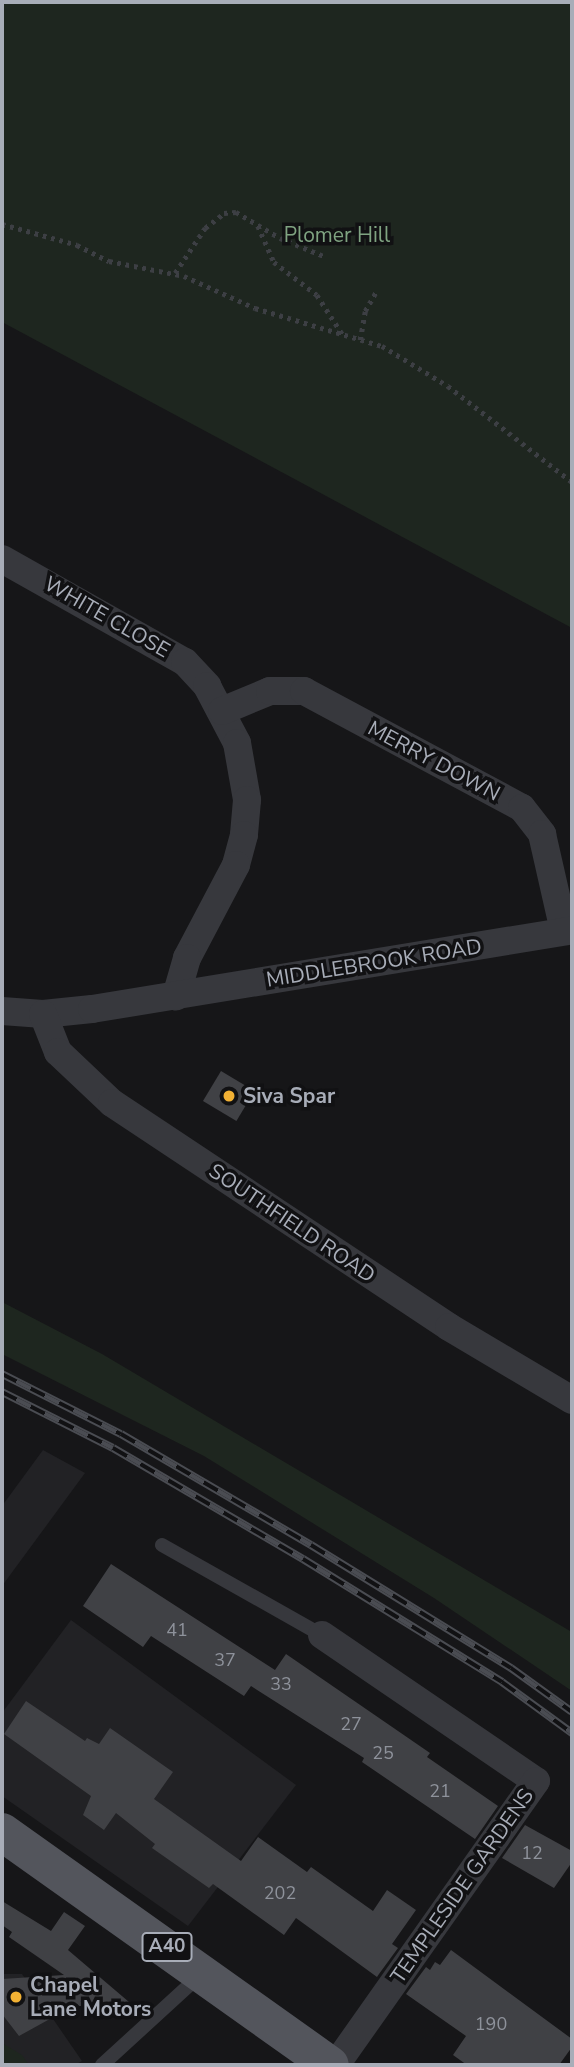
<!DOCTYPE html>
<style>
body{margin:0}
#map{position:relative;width:574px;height:2067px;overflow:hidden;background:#161618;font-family:"Nunito Sans",sans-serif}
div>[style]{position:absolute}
.built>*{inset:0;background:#222225}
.green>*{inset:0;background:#1e261f}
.building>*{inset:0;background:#404145;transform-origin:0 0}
.path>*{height:4.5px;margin-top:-2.25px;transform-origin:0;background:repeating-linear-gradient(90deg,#3d3f44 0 3.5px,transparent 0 8.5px)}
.service>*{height:14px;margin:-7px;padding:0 7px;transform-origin:7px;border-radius:7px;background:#37383d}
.minor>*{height:28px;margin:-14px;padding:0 14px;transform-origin:14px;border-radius:14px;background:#37383d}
.primary>*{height:38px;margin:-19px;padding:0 19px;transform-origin:19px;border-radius:19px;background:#53555c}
.rail>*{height:8px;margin-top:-4px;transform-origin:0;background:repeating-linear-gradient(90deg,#111113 0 16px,#4a4c52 0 32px);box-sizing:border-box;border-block:2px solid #4a4c52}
.dots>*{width:19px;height:19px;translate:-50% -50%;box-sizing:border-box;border:4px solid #111113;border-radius:50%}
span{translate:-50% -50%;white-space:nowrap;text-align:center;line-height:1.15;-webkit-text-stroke:7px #111113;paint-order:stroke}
.number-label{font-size:18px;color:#8e929b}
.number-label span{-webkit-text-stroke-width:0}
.shield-label span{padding:2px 5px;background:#111113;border:2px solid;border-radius:5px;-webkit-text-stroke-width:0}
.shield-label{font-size:19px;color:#a8adb8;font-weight:700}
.park-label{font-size:21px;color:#7fa381}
.street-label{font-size:21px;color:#a8adb8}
.poi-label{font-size:21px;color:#a8adb8;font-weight:700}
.left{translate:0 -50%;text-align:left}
.frame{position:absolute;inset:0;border:4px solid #a8adb8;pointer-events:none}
</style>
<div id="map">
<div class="built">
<i style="clip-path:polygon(43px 1450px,85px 1473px,2px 1586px,2px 1506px)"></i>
<i style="clip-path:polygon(71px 1620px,296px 1785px,188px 1926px,2px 1796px,2px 1713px)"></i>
<i style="clip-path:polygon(2px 1974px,22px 1974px,82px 2061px,75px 2065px,29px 2065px,2px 2043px)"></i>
</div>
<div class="green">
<i style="clip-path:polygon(2px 2px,572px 2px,572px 628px,2px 322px)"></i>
<i style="clip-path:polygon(2px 1302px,102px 1354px,570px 1631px,572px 1691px,434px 1598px,204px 1456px,2px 1354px)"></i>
<i style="clip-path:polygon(2px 2043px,22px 2055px,29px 2065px,2px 2065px)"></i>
</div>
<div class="building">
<i style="left:221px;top:1071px;width:39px;height:35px;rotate:31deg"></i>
<i style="clip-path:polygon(111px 1564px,275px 1670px,286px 1654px,430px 1753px,427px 1757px,498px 1806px,475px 1839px,362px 1762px,364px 1758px,251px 1686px,244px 1696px,151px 1636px,143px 1647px,83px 1606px)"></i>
<i style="clip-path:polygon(26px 1701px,85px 1741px,87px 1738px,99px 1744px,110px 1728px,173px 1772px,154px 1799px,241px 1861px,258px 1837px,307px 1872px,311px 1867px,373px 1911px,387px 1890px,416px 1910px,392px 1944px,398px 1948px,379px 1974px,377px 1977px,296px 1918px,284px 1935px,213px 1884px,209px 1888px,152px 1848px,155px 1844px,116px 1813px,104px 1830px,83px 1815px,91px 1796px,4px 1734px)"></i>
<i style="clip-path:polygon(525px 1825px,572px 1851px,572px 1862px,554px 1888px,502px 1858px)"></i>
<i style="clip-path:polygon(2px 1901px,51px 1931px,64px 1912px,85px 1926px,68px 1950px,129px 2002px,120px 2014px,103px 2002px,91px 2016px,77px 2004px,19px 2036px,2px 2014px,2px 1979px,64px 1975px,9px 1937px,12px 1932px,2px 1925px)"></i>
<i style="clip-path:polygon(451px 1950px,572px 2039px,572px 2047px,559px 2065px,467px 2065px,453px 2055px,466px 2036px,406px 1994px,426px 1967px,430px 1970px,435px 1962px,440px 1965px)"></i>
</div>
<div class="path">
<i style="left:2px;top:224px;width:78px;rotate:15.6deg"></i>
<i style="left:77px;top:245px;width:36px;rotate:27deg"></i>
<i style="left:109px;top:261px;width:76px;rotate:11.3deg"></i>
<i style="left:184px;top:276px;width:78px;rotate:24.3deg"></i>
<i style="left:255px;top:308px;width:133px;rotate:16.7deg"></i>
<i style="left:382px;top:346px;width:77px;rotate:31.2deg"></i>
<i style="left:448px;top:386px;width:157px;rotate:37.7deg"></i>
<i style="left:258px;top:226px;width:39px;rotate:66deg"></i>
<i style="left:274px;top:262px;width:54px;rotate:37.5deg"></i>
<i style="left:317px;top:295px;width:48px;rotate:57deg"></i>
<i style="left:175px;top:273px;width:54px;rotate:-56.3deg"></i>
<i style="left:205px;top:228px;width:24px;rotate:-38deg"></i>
<i style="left:224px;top:213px;width:12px;rotate:-5deg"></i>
<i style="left:236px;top:212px;width:51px;rotate:30.6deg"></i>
<i style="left:280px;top:238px;width:50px;rotate:22.4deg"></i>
<i style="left:360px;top:340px;width:29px;rotate:-80deg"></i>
<i style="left:365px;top:311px;width:24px;rotate:-60deg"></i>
</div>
<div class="service">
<i style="left:162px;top:1545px;width:184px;rotate:29.4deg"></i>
<i style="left:102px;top:2065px;width:132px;rotate:-42.5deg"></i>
</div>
<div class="minor">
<i style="left:2px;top:559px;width:210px;rotate:29.4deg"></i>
<i style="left:185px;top:662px;width:33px;rotate:47deg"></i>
<i style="left:207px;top:686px;width:64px;rotate:62.2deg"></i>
<i style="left:237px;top:743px;width:58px;rotate:80deg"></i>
<i style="left:247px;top:800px;width:35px;rotate:95deg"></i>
<i style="left:244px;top:835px;width:31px;rotate:105deg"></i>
<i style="left:236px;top:865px;width:105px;rotate:117.8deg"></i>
<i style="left:187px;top:958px;width:40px;rotate:106deg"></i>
<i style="left:222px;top:711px;width:52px;rotate:-22.6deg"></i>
<i style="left:270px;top:691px;width:34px"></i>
<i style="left:304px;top:691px;width:247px;rotate:28.2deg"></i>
<i style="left:522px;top:808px;width:33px;rotate:52deg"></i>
<i style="left:542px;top:834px;width:99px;rotate:77.2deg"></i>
<i style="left:2px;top:1011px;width:41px;rotate:4.2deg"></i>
<i style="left:43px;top:1014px;width:49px;rotate:-5.8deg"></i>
<i style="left:92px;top:1009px;width:486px;rotate:-9.3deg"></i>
<i style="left:43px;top:1014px;width:41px;rotate:68.5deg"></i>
<i style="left:58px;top:1052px;width:74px;rotate:43.4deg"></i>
<i style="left:112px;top:1103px;width:405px;rotate:33.6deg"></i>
<i style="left:449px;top:1327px;width:143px;rotate:30.7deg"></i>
<i style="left:322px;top:1635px;width:259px;rotate:34.3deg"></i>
<i style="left:536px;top:1781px;width:347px;rotate:125.2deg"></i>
</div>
<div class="primary">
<i style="left:2px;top:1832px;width:402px;rotate:35.4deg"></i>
</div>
<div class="rail">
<i style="left:2px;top:1374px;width:133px;rotate:26.8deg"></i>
<i style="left:121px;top:1434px;width:220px;rotate:30.3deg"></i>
<i style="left:311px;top:1545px;width:235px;rotate:31.6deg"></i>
<i style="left:511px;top:1668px;width:75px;rotate:35.8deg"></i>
<i style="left:2px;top:1392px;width:124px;rotate:26.8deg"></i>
<i style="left:113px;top:1448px;width:220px;rotate:30.3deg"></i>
<i style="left:303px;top:1559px;width:234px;rotate:31.7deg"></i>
<i style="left:502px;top:1682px;width:87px;rotate:36.1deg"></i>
</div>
<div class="dots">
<i style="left:229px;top:1096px;background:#f2b134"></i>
<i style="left:16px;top:1997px;background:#f2b134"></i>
</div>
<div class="number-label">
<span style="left:177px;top:1630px">41</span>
<span style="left:225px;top:1660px">37</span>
<span style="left:281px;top:1684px">33</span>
<span style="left:351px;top:1724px">27</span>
<span style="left:383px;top:1753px">25</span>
<span style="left:440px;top:1791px">21</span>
<span style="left:532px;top:1853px">12</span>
<span style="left:280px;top:1893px">202</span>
<span style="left:491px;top:2024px">190</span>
</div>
<div class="shield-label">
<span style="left:167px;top:1947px">A40</span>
</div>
<div class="park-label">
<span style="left:337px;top:235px">Plomer Hill</span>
</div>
<div class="street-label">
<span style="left:107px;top:617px;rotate:30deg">WHITE CLOSE</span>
<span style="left:434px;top:761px;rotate:28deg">MERRY DOWN</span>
<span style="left:374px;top:963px;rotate:-9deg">MIDDLEBROOK ROAD</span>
<span style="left:292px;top:1223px;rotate:34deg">SOUTHFIELD ROAD</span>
<span style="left:462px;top:1886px;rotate:-55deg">TEMPLESIDE GARDENS</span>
</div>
<div class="poi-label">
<span class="left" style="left:243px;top:1096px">Siva Spar</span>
<span class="left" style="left:30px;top:1997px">Chapel<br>Lane Motors</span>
</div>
<div class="frame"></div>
</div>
